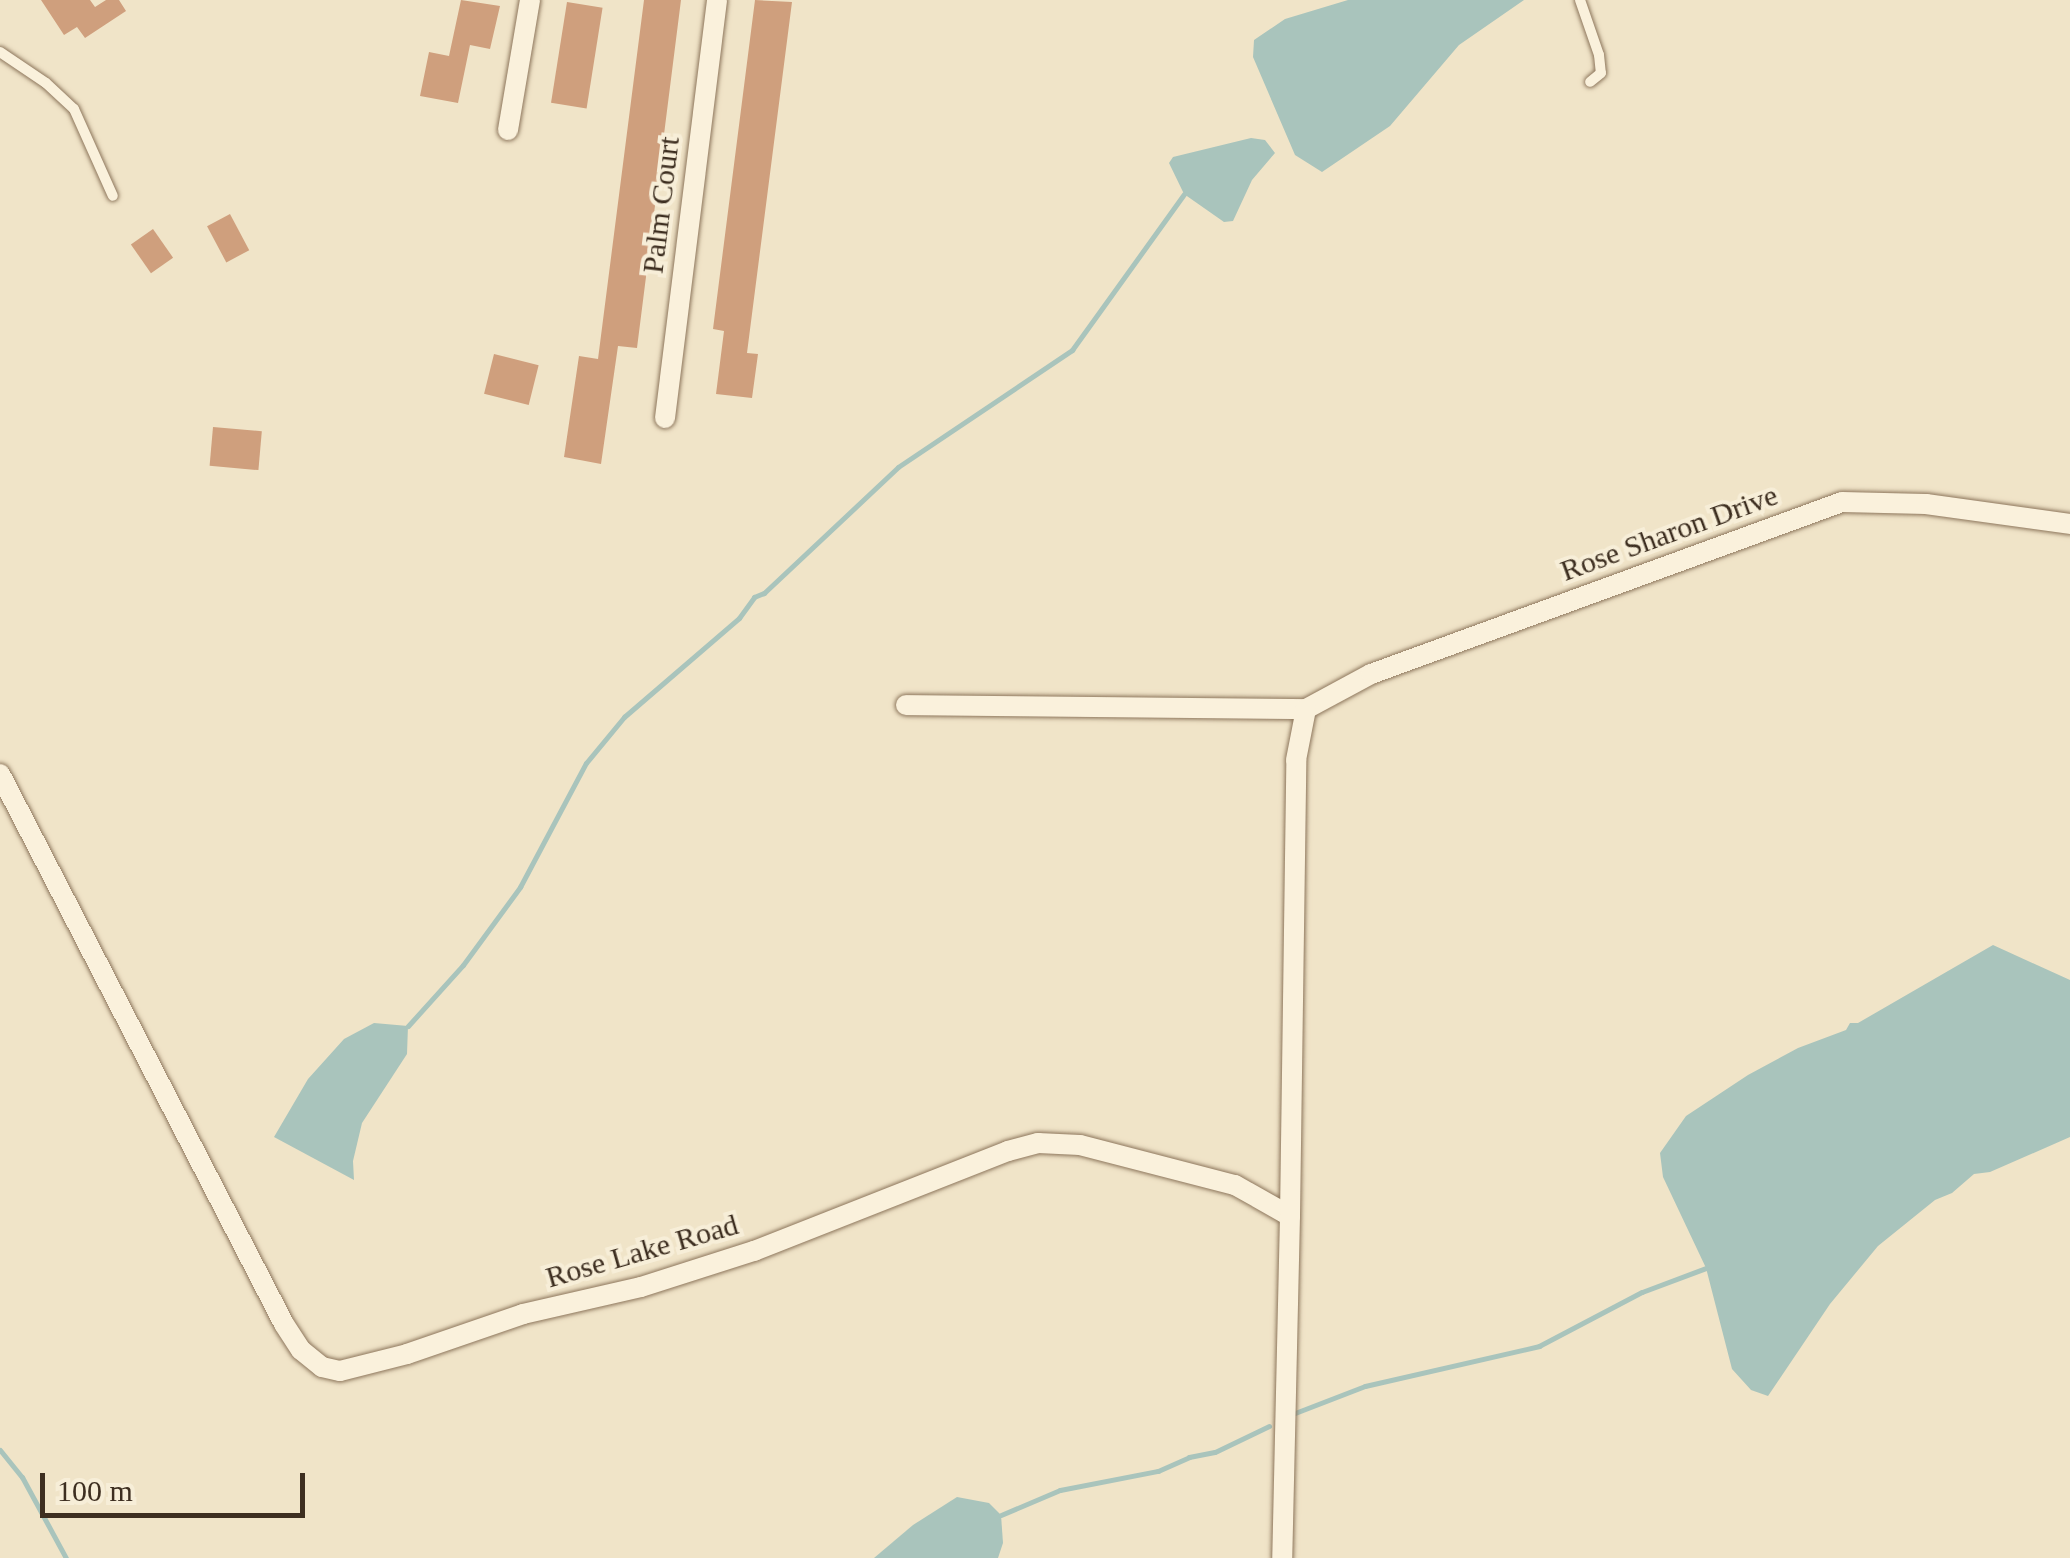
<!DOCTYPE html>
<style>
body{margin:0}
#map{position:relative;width:2070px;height:1558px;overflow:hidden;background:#f0e4c8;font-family:"Times New Roman",serif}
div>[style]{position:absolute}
.water>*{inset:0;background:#a9c4bc}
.stream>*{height:5px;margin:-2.5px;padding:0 2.5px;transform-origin:2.5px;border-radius:2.5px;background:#a9c4bc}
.building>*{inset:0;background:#cf9f7d;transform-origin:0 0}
.roads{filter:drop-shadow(0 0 2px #8d765c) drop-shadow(0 0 2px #8d765c)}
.lane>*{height:10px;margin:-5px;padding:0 5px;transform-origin:5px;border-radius:5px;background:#faf1dc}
.street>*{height:20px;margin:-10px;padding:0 10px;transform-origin:10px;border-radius:10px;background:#faf1dc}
span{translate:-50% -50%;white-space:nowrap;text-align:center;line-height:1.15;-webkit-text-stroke:8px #f7eed8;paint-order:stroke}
.street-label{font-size:30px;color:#3d2e20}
.scale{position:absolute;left:40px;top:1473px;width:265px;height:45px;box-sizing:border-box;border:5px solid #3d2e20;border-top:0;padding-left:12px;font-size:30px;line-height:35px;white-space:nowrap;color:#3d2e20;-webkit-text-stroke:8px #f7eed8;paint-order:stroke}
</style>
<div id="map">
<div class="water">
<i style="clip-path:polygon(1348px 0,1524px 0,1459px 45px,1390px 126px,1322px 172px,1295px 155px,1253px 57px,1254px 40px,1285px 19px)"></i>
<i style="clip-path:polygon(1251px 138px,1265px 140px,1275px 153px,1252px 180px,1233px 221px,1224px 222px,1184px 194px,1169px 163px,1173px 157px)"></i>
<i style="clip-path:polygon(1993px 945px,2070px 980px,2070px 1137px,1990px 1172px,1974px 1174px,1952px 1193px,1935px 1200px,1878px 1246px,1830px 1304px,1768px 1396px,1751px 1390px,1732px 1369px,1706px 1268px,1663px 1177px,1660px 1153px,1686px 1116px,1748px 1075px,1798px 1048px,1846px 1030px,1850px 1023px,1858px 1023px)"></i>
<i style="clip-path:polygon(374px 1023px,408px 1026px,407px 1054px,362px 1123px,353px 1161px,354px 1180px,274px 1137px,308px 1079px,344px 1039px)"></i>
<i style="clip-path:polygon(957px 1497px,989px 1503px,1001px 1515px,1003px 1543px,998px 1558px,874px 1558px,913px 1525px)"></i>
</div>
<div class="stream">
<i style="left:408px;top:1026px;width:82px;rotate:-48deg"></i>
<i style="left:463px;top:965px;width:97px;rotate:-53.8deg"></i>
<i style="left:520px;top:887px;width:140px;rotate:-62deg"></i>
<i style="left:586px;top:763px;width:60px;rotate:-50.4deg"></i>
<i style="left:624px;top:717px;width:152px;rotate:-40.7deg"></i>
<i style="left:739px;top:618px;width:26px;rotate:-54deg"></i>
<i style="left:754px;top:597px;width:11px;rotate:-22deg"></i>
<i style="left:764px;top:593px;width:184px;rotate:-43.2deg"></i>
<i style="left:898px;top:467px;width:210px;rotate:-33.9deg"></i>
<i style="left:1072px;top:350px;width:192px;rotate:-54.3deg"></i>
<i style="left:1295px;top:1413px;width:75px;rotate:-21.1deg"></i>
<i style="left:1365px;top:1386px;width:179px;rotate:-12.9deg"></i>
<i style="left:1539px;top:1346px;width:116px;rotate:-27.7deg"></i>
<i style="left:1642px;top:1292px;width:68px;rotate:-20.6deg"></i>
<i style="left:0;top:1450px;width:35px;rotate:51deg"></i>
<i style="left:22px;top:1477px;width:92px;rotate:61.5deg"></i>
<i style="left:1001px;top:1515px;width:64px;rotate:-23deg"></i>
<i style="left:1060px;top:1490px;width:100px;rotate:-11deg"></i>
<i style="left:1158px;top:1471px;width:34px;rotate:-24deg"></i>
<i style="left:1189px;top:1457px;width:26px;rotate:-11deg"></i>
<i style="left:1215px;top:1452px;width:60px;rotate:-25.7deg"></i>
</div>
<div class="building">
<i style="clip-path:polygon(41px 0,90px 0,95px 7px,106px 0,119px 0,126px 11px,85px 38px,77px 27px,64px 35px)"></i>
<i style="clip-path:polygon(461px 0,500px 6px,490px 49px,470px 45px,458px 103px,420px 96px,429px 52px,449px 56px)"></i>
<i style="clip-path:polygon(644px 0,681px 0,637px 348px,618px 346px,601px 464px,564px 457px,579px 356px,598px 359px)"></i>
<i style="clip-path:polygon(755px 0,792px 2px,747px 353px,758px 354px,752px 398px,716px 394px,724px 331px,713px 329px)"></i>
<i style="left:567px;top:2px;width:36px;height:102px;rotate:9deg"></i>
<i style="left:230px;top:214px;width:41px;height:26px;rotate:62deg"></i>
<i style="left:153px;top:229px;width:35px;height:27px;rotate:55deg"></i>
<i style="left:494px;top:354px;width:46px;height:41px;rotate:14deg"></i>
<i style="left:213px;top:427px;width:49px;height:39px;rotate:5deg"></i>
</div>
<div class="roads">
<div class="lane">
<i style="left:1580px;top:0;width:58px;rotate:70.9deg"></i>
<i style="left:1599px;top:55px;width:18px;rotate:84deg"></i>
<i style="left:1601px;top:73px;width:14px;rotate:141deg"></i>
<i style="left:0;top:52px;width:55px;rotate:34deg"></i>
<i style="left:46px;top:83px;width:38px;rotate:43deg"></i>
<i style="left:74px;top:109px;width:95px;rotate:65.9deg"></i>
</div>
<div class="street">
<i style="left:508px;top:130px;width:132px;rotate:-80.4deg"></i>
<i style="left:665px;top:418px;width:421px;rotate:-82.9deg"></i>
<i style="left:906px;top:705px;width:400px;rotate:0.6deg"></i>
<i style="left:1306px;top:709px;width:74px;rotate:-28.3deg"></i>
<i style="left:1371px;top:674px;width:501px;rotate:-20.06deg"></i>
<i style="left:1842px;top:502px;width:84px;rotate:1.4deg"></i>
<i style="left:1926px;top:504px;width:145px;rotate:7.9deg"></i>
<i style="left:0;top:774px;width:619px;rotate:62.69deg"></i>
<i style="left:284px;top:1324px;width:31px;rotate:57deg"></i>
<i style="left:301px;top:1350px;width:27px;rotate:39deg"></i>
<i style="left:322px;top:1367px;width:18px;rotate:13deg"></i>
<i style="left:340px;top:1371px;width:69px;rotate:-14.2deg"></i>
<i style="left:407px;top:1354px;width:123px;rotate:-19deg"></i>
<i style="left:523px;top:1314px;width:121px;rotate:-12.9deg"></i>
<i style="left:641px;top:1287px;width:119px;rotate:-17.7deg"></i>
<i style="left:754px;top:1251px;width:273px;rotate:-21.5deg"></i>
<i style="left:1008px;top:1151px;width:31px;rotate:-15deg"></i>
<i style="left:1038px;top:1143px;width:42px;rotate:2.7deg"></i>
<i style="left:1080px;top:1145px;width:160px;rotate:14.5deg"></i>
<i style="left:1235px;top:1185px;width:63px;rotate:29.4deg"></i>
<i style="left:1290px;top:1216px;width:342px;rotate:91.3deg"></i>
<i style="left:1290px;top:1216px;width:456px;rotate:-89.2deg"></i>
<i style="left:1296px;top:760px;width:52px;rotate:-78.9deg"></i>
</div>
</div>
<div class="street-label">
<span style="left:661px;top:205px;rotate:-83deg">Palm Court</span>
<span style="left:1669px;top:533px;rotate:-20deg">Rose Sharon Drive</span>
<span style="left:642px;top:1251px;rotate:-16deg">Rose Lake Road</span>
</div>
<div class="scale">100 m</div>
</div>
